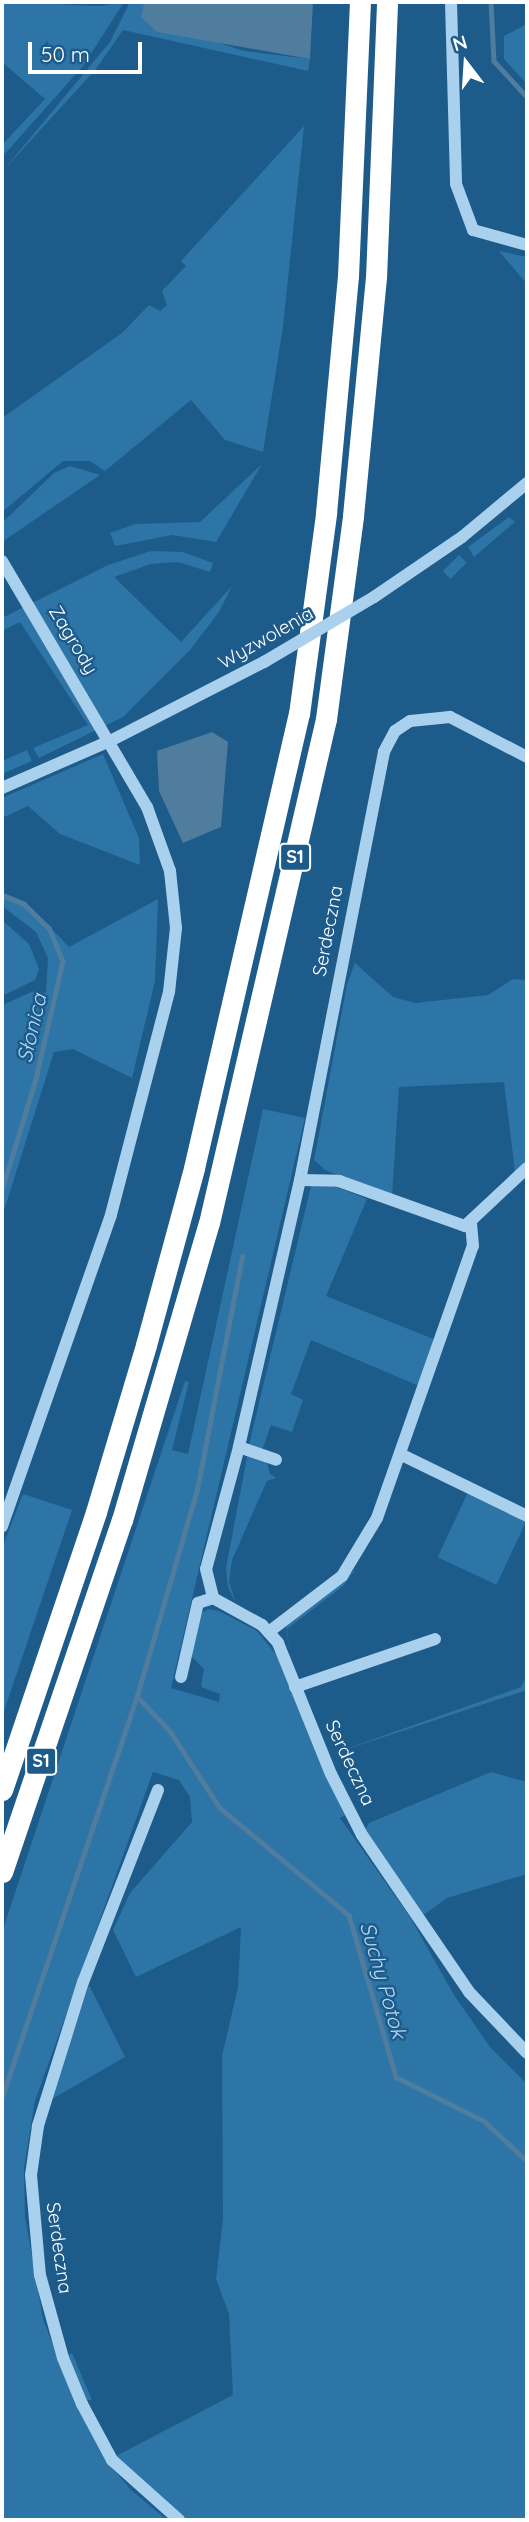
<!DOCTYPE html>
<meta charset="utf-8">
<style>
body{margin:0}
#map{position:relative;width:529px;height:2522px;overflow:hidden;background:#1d5b8b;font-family:Quicksand,sans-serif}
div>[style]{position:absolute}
.green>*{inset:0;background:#2d74a7;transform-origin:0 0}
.water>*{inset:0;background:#507c9e}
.stream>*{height:4.5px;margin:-2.25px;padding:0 2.25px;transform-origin:2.25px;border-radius:2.25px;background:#507c9e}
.minor>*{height:12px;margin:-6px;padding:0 6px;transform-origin:6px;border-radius:6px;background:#a9d0ec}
.highway>*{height:21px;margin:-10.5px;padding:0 10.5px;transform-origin:10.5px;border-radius:10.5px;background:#fff}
.minor-bridge>*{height:12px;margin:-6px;padding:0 6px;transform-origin:6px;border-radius:6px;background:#a9d0ec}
span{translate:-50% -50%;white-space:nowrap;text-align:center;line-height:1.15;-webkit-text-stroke:5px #1d5b8b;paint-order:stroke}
.shield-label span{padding:2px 5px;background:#1d5b8b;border:2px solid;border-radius:5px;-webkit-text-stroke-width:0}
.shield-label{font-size:18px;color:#fff;font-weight:700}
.street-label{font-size:19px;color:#fff}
.water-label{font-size:21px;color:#b5d9f4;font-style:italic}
.frame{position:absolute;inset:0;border:4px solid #fff;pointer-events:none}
.north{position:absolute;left:431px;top:28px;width:70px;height:70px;-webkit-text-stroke:5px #1d5b8b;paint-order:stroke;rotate:343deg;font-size:19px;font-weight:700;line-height:28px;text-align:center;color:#fff}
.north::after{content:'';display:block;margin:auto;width:24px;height:32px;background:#fff;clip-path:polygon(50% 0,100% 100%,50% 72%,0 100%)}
.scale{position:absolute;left:28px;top:42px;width:114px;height:32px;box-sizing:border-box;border:4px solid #fff;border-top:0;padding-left:9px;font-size:21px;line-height:24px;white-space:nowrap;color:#fff;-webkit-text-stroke:5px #1d5b8b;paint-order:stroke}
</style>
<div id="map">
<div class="green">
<i style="clip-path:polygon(2px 2px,100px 6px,124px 2px,83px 66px,2px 157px,2px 145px,45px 99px,2px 62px)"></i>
<i style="clip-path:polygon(130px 2px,144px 2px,141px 17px,244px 51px,310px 59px,308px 71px,123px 30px,96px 69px,2px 172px,110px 42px)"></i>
<i style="clip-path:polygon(527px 24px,527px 84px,504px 59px,504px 36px)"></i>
<i style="clip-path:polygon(304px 126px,283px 327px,263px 452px,225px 440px,191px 400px,105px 471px,90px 461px,63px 461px,2px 512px,2px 418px,122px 333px,149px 305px,160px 311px,167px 305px,162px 291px,186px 266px,181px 261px)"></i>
<i style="clip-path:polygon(499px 251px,527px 257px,527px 284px)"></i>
<i style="clip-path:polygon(262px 464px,216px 542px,172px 535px,115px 546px,110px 533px,135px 524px,200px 522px)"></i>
<i style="clip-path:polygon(70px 466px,100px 475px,2px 542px,2px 523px,54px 473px)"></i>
<i style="clip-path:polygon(509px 517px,515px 522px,474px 557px,468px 547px)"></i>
<i style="clip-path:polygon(151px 551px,183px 552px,213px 563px,210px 572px,178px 562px,151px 564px,114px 577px,181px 642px,232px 586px,219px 612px,190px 650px,123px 717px,39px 758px,33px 748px,88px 725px,20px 622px,2px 631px,2px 618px,108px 565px)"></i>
<i style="left:459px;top:555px;width:11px;height:23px;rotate:45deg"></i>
<i style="clip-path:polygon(27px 750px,32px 761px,2px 774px,2px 761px)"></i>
<i style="clip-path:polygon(103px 754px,139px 838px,140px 865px,60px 834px,28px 806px,2px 818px,2px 798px)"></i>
<i style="clip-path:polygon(2px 892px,26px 902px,69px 947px,158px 899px,155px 981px,132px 1078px,73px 1049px,54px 1052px,2px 1217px,2px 1005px,34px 991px,46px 993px,48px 958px,36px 932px,2px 906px)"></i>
<i style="clip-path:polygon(2px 920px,29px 944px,39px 969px,35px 980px,2px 996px)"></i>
<i style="clip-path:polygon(355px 963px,393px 997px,415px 1003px,488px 995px,513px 979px,527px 980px,527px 1164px,515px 1172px,504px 1082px,399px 1087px,392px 1196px,325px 1170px,314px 1160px,347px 984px)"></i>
<i style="clip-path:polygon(263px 1109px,305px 1118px,171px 1688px,219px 1702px,220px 1694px,201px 1687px,204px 1669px,190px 1655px,201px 1613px,208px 1609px,219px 1611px,257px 1631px,278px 1657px,346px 1815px,340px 1818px,410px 1917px,454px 1995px,490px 2047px,527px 2084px,527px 2520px,185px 2520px,114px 2457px,233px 2395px,229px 2314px,216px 2279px,223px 2219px,222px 2056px,238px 1987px,241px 1927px,136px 1977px,113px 1930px,130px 1893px,192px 1822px,190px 1797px,179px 1780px,153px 1772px,35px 2101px,24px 2168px,25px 2217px,43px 2319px,64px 2374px,105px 2459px,131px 2490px,167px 2520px,2px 2520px,2px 1932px,185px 1381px,189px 1382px,172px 1450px,188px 1454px)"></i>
<i style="clip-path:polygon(311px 1186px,337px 1187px,367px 1199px,326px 1296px,436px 1340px,419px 1386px,311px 1340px,291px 1394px,303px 1400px,292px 1432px,271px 1425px,262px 1450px,249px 1445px)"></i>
<i style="clip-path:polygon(248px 1452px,266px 1459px,270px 1474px,276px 1478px,267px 1481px,232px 1560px,229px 1582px,236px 1604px,228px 1587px,226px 1568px)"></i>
<i style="left:468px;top:1492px;width:65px;height:72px;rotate:25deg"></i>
<i style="clip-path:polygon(23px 1494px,72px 1510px,2px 1717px,2px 1548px)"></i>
<i style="clip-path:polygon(356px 1569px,343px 1586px,287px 1629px,290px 1654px,286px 1627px)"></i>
<i style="clip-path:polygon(527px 1675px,527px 1690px,329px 1755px,521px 1687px)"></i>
<i style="clip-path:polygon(491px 1772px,527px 1782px,527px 1874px,447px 1898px,418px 1919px,362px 1835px,369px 1823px)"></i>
<i style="clip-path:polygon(89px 1985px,125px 2057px,52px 2099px,58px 2077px)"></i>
<i style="clip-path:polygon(72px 2353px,92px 2400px,85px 2400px,67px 2356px)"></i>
</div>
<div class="water">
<i style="clip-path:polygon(144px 2px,313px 2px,310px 59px,157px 32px,141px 17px)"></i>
<i style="clip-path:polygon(212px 732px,228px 742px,221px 827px,183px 843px,159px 791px,157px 751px)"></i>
</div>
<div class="stream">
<i style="left:491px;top:2px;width:59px;rotate:87.1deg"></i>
<i style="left:494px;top:61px;width:49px;rotate:47.5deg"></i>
<i style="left:2px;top:895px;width:24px;rotate:22deg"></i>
<i style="left:24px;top:904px;width:35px;rotate:44deg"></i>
<i style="left:49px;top:928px;width:36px;rotate:67deg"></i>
<i style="left:63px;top:961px;width:121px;rotate:102.9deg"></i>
<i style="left:36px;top:1079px;width:117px;rotate:106.9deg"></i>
<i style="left:137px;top:1696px;width:48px;rotate:46.7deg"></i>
<i style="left:170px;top:1731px;width:92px;rotate:57deg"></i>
<i style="left:220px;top:1808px;width:168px;rotate:39.7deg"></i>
<i style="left:349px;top:1915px;width:169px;rotate:73.8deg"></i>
<i style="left:396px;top:2077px;width:98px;rotate:26.6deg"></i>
<i style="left:484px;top:2121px;width:59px;rotate:42.9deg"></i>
<i style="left:2px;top:2097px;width:423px;rotate:-71.4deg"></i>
<i style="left:137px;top:1696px;width:215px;rotate:-73.8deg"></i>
<i style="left:197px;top:1490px;width:238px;rotate:-79.1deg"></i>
</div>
<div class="minor">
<i style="left:451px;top:2px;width:182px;rotate:88.4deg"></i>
<i style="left:456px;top:184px;width:49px;rotate:69.7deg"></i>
<i style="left:473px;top:230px;width:56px;rotate:15.5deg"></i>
<i style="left:2px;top:561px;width:286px;rotate:59.5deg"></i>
<i style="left:147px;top:807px;width:68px;rotate:70.2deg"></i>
<i style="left:170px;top:871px;width:57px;rotate:84deg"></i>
<i style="left:176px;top:928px;width:64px;rotate:96.2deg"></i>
<i style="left:169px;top:992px;width:230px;rotate:104.6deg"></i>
<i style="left:111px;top:1215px;width:330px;rotate:109.3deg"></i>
<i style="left:374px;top:597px;width:107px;rotate:-34.3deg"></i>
<i style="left:462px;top:537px;width:85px;rotate:-39.7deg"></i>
<i style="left:527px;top:757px;width:87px;rotate:-152.5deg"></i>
<i style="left:450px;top:717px;width:40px;rotate:174.3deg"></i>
<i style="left:410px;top:721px;width:18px;rotate:146deg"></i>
<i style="left:395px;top:731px;width:24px;rotate:118deg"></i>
<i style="left:384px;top:752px;width:436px;rotate:101.1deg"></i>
<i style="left:300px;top:1180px;width:274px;rotate:102.9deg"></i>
<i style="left:239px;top:1447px;width:126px;rotate:105.1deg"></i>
<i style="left:206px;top:1569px;width:30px;rotate:76deg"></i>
<i style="left:213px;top:1598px;width:56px;rotate:28.9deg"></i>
<i style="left:262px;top:1625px;width:24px;rotate:48deg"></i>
<i style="left:278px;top:1643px;width:141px;rotate:68deg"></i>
<i style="left:331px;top:1774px;width:68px;rotate:63.1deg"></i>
<i style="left:362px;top:1835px;width:190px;rotate:55.7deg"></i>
<i style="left:469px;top:1992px;width:84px;rotate:46.4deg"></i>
<i style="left:2px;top:788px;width:120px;rotate:-23.6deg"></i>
<i style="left:112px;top:740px;width:171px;rotate:-27.2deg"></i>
<i style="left:300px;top:1180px;width:39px;rotate:1deg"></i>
<i style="left:339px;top:1181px;width:134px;rotate:19.7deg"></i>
<i style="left:465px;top:1226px;width:85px;rotate:-43.1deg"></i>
<i style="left:239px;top:1447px;width:39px;rotate:19deg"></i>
<i style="left:402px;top:1455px;width:139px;rotate:26deg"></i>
<i style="left:270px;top:1631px;width:91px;rotate:-37.4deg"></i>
<i style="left:342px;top:1576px;width:68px;rotate:-58.9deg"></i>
<i style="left:377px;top:1518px;width:288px;rotate:-70.6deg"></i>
<i style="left:473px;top:1246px;width:21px;rotate:-95deg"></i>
<i style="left:181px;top:1677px;width:76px;rotate:-77.1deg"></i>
<i style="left:198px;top:1603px;width:16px;rotate:-18deg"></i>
<i style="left:295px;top:1687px;width:148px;rotate:-18.9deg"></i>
<i style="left:158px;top:1790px;width:206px;rotate:111.3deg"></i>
<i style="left:83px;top:1982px;width:151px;rotate:107.4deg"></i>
<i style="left:38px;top:2126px;width:49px;rotate:98.1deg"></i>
<i style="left:31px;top:2175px;width:100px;rotate:84.9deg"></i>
<i style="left:40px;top:2275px;width:86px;rotate:74.5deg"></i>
<i style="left:63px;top:2358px;width:50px;rotate:67.6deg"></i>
<i style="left:82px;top:2404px;width:64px;rotate:61.8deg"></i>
<i style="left:112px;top:2460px;width:90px;rotate:41.8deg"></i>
</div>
<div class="highway">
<i style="left:2px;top:1790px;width:293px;rotate:-71.3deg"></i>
<i style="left:96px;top:1512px;width:174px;rotate:-73.3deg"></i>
<i style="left:146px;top:1345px;width:183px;rotate:-74.8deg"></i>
<i style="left:194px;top:1168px;width:466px;rotate:-77deg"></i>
<i style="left:299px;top:714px;width:203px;rotate:-82.3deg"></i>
<i style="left:326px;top:513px;width:238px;rotate:-84.7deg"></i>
<i style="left:348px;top:276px;width:274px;rotate:-87.5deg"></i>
<i style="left:2px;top:1872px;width:372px;rotate:-71.2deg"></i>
<i style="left:122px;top:1520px;width:309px;rotate:-73.7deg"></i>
<i style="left:209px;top:1223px;width:517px;rotate:-76.93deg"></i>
<i style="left:326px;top:719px;width:205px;rotate:-82.4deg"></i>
<i style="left:353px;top:516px;width:239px;rotate:-84.5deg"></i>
<i style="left:376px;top:278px;width:276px;rotate:-87.7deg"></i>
</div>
<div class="minor-bridge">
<i style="left:264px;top:662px;width:128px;rotate:-30.6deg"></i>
</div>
<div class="shield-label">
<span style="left:295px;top:857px">S1</span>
<span style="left:41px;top:1761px">S1</span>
</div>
<div class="street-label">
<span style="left:266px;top:638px;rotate:-30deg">Wyzwolenia</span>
<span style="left:73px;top:640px;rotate:59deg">Zagrody</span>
<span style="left:328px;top:931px;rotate:-79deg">Serdeczna</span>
<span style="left:350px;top:1763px;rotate:65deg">Serdeczna</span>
<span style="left:59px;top:2248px;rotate:82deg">Serdeczna</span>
</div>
<div class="water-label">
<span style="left:31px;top:1028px;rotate:-77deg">Słonica</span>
<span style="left:384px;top:1980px;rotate:74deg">Suchy Potok</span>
</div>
<div class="frame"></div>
<div class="north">N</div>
<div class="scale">50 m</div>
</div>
